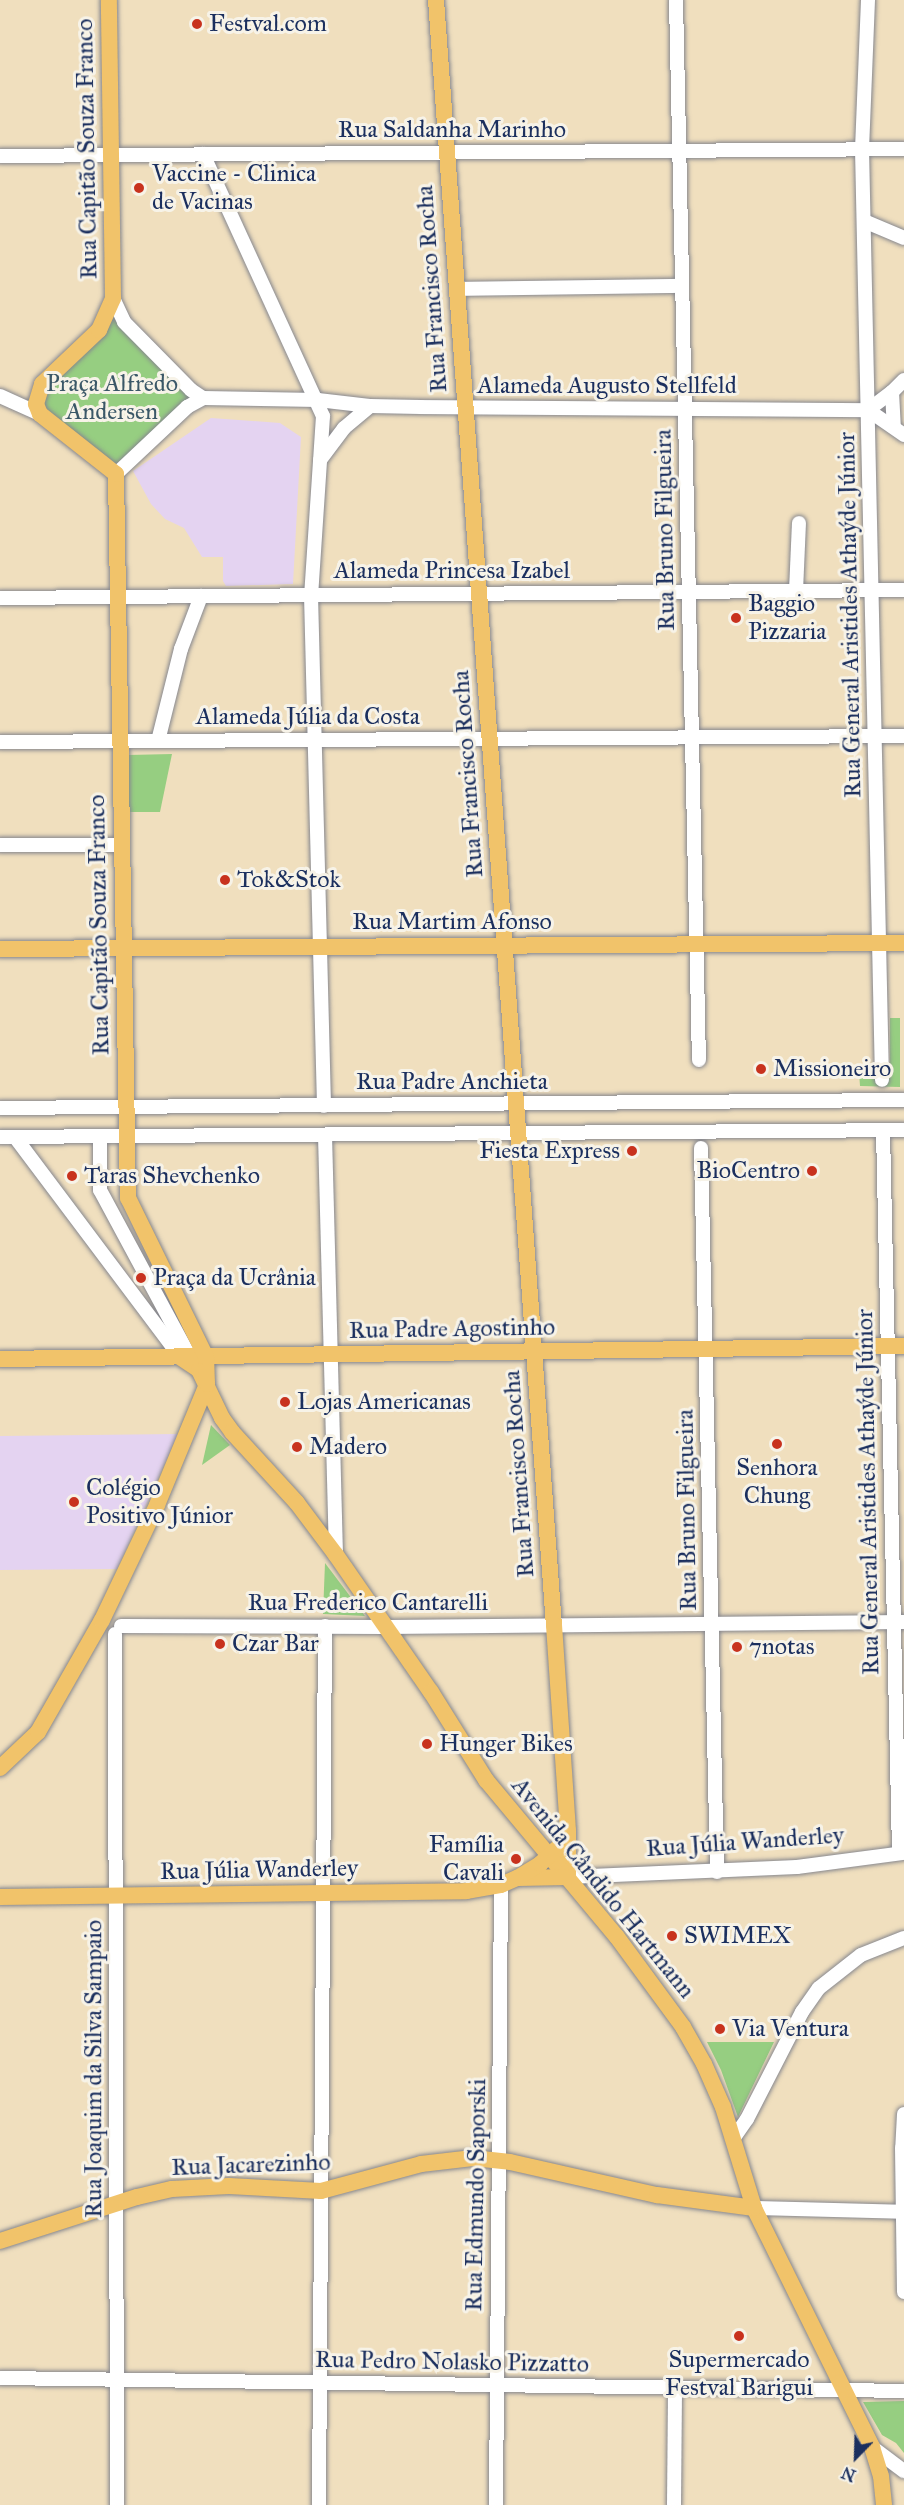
<!DOCTYPE html>
<meta charset="utf-8">
<style>
body{margin:0}
#map{position:relative;width:904px;height:2505px;overflow:hidden;background:#f0dfbe;font-family:"IM FELL Great Primer",serif}
div>[style]{position:absolute}
.built>*{inset:0;background:#e4d3f1}
.green>*{inset:0;background:#96ce81}
.roads{filter:drop-shadow(0 0 2px #86878e) drop-shadow(0 0 2px #86878e)}
.minor>*{height:14px;margin:-7px;padding:0 7px;transform-origin:7px;border-radius:7px;background:#fff}
.major>*{height:16px;margin:-8px;padding:0 8px;transform-origin:8px;border-radius:8px;background:#f1c36a}
.dots>*{width:16px;height:16px;translate:-50% -50%;box-sizing:border-box;border:3px solid #f7f3e8;border-radius:50%}
span{translate:-50% -50%;white-space:nowrap;text-align:center;line-height:1.15;-webkit-text-stroke:6px #f7f3e8;paint-order:stroke}
.poi-label{font-size:24px;color:#1b2f5e}
.left{translate:0 -50%;text-align:left}
.right{translate:-100% -50%;text-align:right}
.street-label{font-size:24px;color:#1b2f5e}
.park-label{font-size:24px;color:#3a5767}
.north{position:absolute;left:826px;top:2427px;width:60px;height:60px;-webkit-text-stroke:4px #f7f3e8;paint-order:stroke;rotate:203deg;font-size:16px;font-weight:700;line-height:24px;text-align:center;color:#1b2f5e}
.north::after{content:'';display:block;margin:auto;width:21px;height:27px;background:#1b2f5e;clip-path:polygon(50% 0,100% 100%,50% 72%,0 100%)}
</style>
<div id="map">
<div class="built">
<i style="clip-path:polygon(211px 418px,280px 423px,301px 437px,293px 584px,226px 586px,223px 581px,223px 557px,202px 557px,184px 528px,165px 519px,151px 504px,133px 471px)"></i>
<i style="clip-path:polygon(178px 1434px,117px 1569px,0 1570px,0 1436px)"></i>
</div>
<div class="green">
<i style="clip-path:polygon(116px 306px,196px 394px,116px 474px,40px 414px,37px 396px)"></i>
<i style="clip-path:polygon(172px 754px,160px 812px,128px 812px,128px 755px)"></i>
<i style="clip-path:polygon(890px 1018px,900px 1018px,900px 1087px,860px 1086px,859px 1072px,890px 1073px)"></i>
<i style="clip-path:polygon(211px 1425px,230px 1445px,202px 1465px)"></i>
<i style="clip-path:polygon(325px 1563px,365px 1616px,323px 1614px)"></i>
<i style="clip-path:polygon(707px 2042px,774px 2042px,738px 2117px,721px 2070px)"></i>
<i style="clip-path:polygon(904px 2401px,904px 2453px,896px 2443px,882px 2435px,863px 2402px)"></i>
</div>
<div class="roads">
<div class="minor">
<i style="left:676px;top:0;width:1060px;rotate:88.76deg"></i>
<i style="left:868px;top:0;width:149px;rotate:92.3deg"></i>
<i style="left:862px;top:149px;width:931px;rotate:88.77deg"></i>
<i style="left:203px;top:154px;width:288px;rotate:65.4deg"></i>
<i style="left:323px;top:416px;width:179px;rotate:93.8deg"></i>
<i style="left:311px;top:595px;width:511px;rotate:88.54deg"></i>
<i style="left:0;top:156px;width:904px;rotate:-0.44deg"></i>
<i style="left:864px;top:221px;width:43px;rotate:23deg"></i>
<i style="left:457px;top:289px;width:225px;rotate:-0.8deg"></i>
<i style="left:113px;top:298px;width:26px;rotate:65deg"></i>
<i style="left:124px;top:322px;width:95px;rotate:45.4deg"></i>
<i style="left:191px;top:390px;width:14px;rotate:34deg"></i>
<i style="left:892px;top:392px;width:34px;rotate:87deg"></i>
<i style="left:0;top:396px;width:44px;rotate:24.2deg"></i>
<i style="left:868px;top:410px;width:30px;rotate:-37deg"></i>
<i style="left:892px;top:392px;width:17px;rotate:-45deg"></i>
<i style="left:868px;top:410px;width:44px;rotate:34.8deg"></i>
<i style="left:320px;top:460px;width:40px;rotate:-53deg"></i>
<i style="left:344px;top:428px;width:34px;rotate:-40deg"></i>
<i style="left:116px;top:474px;width:98px;rotate:-43.3deg"></i>
<i style="left:187px;top:407px;width:18px;rotate:-29deg"></i>
<i style="left:203px;top:398px;width:115px;rotate:1deg"></i>
<i style="left:318px;top:400px;width:52px;rotate:6.6deg"></i>
<i style="left:370px;top:406px;width:51px;rotate:1.1deg"></i>
<i style="left:421px;top:407px;width:447px;rotate:0.4deg"></i>
<i style="left:796px;top:591px;width:68px;rotate:-87.5deg"></i>
<i style="left:0;top:598px;width:904px;rotate:-0.51deg"></i>
<i style="left:158px;top:741px;width:95px;rotate:-76deg"></i>
<i style="left:181px;top:649px;width:57px;rotate:-69.3deg"></i>
<i style="left:0;top:742px;width:904px;rotate:-0.38deg"></i>
<i style="left:0;top:845px;width:122px"></i>
<i style="left:0;top:1108px;width:904px;rotate:-0.51deg"></i>
<i style="left:883px;top:1130px;width:723px;rotate:88.73deg"></i>
<i style="left:325px;top:1135px;width:420px;rotate:88.5deg"></i>
<i style="left:100px;top:1136px;width:54px;rotate:90deg"></i>
<i style="left:100px;top:1190px;width:190px;rotate:61.7deg"></i>
<i style="left:0;top:1137px;width:904px;rotate:-0.44deg"></i>
<i style="left:15px;top:1137px;width:275px;rotate:53.1deg"></i>
<i style="left:701px;top:1148px;width:724px;rotate:88.73deg"></i>
<i style="left:121px;top:1626px;width:265px;rotate:0.2deg"></i>
<i style="left:386px;top:1627px;width:518px;rotate:-0.55deg"></i>
<i style="left:115px;top:1634px;width:871px;rotate:89.87deg"></i>
<i style="left:568px;top:1877px;width:229px;rotate:-2.5deg"></i>
<i style="left:797px;top:1867px;width:108px;rotate:-7.5deg"></i>
<i style="left:904px;top:2114px;width:34px;rotate:93deg"></i>
<i style="left:902px;top:2148px;width:144px;rotate:89.2deg"></i>
<i style="left:733px;top:2139px;width:24px;rotate:-55deg"></i>
<i style="left:747px;top:2119px;width:120px;rotate:-62.8deg"></i>
<i style="left:802px;top:2012px;width:29px;rotate:-55deg"></i>
<i style="left:819px;top:1988px;width:53px;rotate:-38.2deg"></i>
<i style="left:861px;top:1955px;width:46px;rotate:-21.6deg"></i>
<i style="left:754px;top:2208px;width:150px;rotate:1.5deg"></i>
<i style="left:0;top:2378px;width:904px;rotate:0.82deg"></i>
<i style="left:872px;top:2447px;width:40px;rotate:37deg"></i>
<i style="left:319px;top:2505px;width:879px;rotate:-89.61deg"></i>
<i style="left:496px;top:2505px;width:620px;rotate:-89.54deg"></i>
<i style="left:674px;top:2505px;width:118px;rotate:-89.5deg"></i>
</div>
<div class="major">
<i style="left:436px;top:0;width:1629px;rotate:85.85deg"></i>
<i style="left:554px;top:1625px;width:206px;rotate:86.1deg"></i>
<i style="left:568px;top:1831px;width:46px;rotate:90deg"></i>
<i style="left:0;top:949px;width:904px;rotate:-0.38deg"></i>
<i style="left:180px;top:1357px;width:23px;rotate:34deg"></i>
<i style="left:199px;top:1370px;width:53px;rotate:64.4deg"></i>
<i style="left:222px;top:1418px;width:17px;rotate:54deg"></i>
<i style="left:232px;top:1432px;width:96px;rotate:47.5deg"></i>
<i style="left:297px;top:1503px;width:65px;rotate:53.1deg"></i>
<i style="left:336px;top:1555px;width:167px;rotate:55.3deg"></i>
<i style="left:431px;top:1692px;width:104px;rotate:58deg"></i>
<i style="left:486px;top:1780px;width:204px;rotate:50.2deg"></i>
<i style="left:617px;top:1937px;width:112px;rotate:53.7deg"></i>
<i style="left:683px;top:2027px;width:43px;rotate:60.4deg"></i>
<i style="left:704px;top:2064px;width:47px;rotate:66.2deg"></i>
<i style="left:723px;top:2107px;width:106px;rotate:72.9deg"></i>
<i style="left:754px;top:2208px;width:267px;rotate:63.7deg"></i>
<i style="left:872px;top:2447px;width:30px;rotate:73deg"></i>
<i style="left:881px;top:2476px;width:29px;rotate:84deg"></i>
<i style="left:0;top:1359px;width:904px;rotate:-0.82deg"></i>
<i style="left:0;top:1768px;width:52px;rotate:-43.5deg"></i>
<i style="left:38px;top:1732px;width:129px;rotate:-60.3deg"></i>
<i style="left:102px;top:1620px;width:127px;rotate:-64.4deg"></i>
<i style="left:157px;top:1505px;width:131px;rotate:-67.5deg"></i>
<i style="left:207px;top:1384px;width:27px;rotate:-92deg"></i>
<i style="left:206px;top:1357px;width:177px;rotate:-116.1deg"></i>
<i style="left:128px;top:1198px;width:724px;rotate:-90.95deg"></i>
<i style="left:116px;top:474px;width:97px;rotate:-141.7deg"></i>
<i style="left:40px;top:414px;width:11px;rotate:-112deg"></i>
<i style="left:36px;top:404px;width:21px;rotate:-73deg"></i>
<i style="left:42px;top:384px;width:79px;rotate:-43.5deg"></i>
<i style="left:99px;top:330px;width:35px;rotate:-66deg"></i>
<i style="left:113px;top:298px;width:298px;rotate:-90.8deg"></i>
<i style="left:518px;top:1878px;width:50px;rotate:-1.1deg"></i>
<i style="left:0;top:1897px;width:466px;rotate:-0.7deg"></i>
<i style="left:466px;top:1891px;width:36px;rotate:-10deg"></i>
<i style="left:501px;top:1885px;width:17px;rotate:-24deg"></i>
<i style="left:517px;top:1878px;width:27px;rotate:-31deg"></i>
<i style="left:540px;top:1864px;width:22px;rotate:-43deg"></i>
<i style="left:0;top:2241px;width:144px;rotate:-17.8deg"></i>
<i style="left:137px;top:2197px;width:36px;rotate:-13deg"></i>
<i style="left:172px;top:2189px;width:57px;rotate:-3deg"></i>
<i style="left:229px;top:2186px;width:92px;rotate:3.1deg"></i>
<i style="left:321px;top:2191px;width:104px;rotate:-15.1deg"></i>
<i style="left:421px;top:2164px;width:52px;rotate:-6.6deg"></i>
<i style="left:473px;top:2158px;width:37px;rotate:6deg"></i>
<i style="left:510px;top:2162px;width:151px;rotate:12.7deg"></i>
<i style="left:657px;top:2195px;width:98px;rotate:7.6deg"></i>
</div>
</div>
<div class="dots">
<i style="left:197px;top:24px;background:#c8321e"></i>
<i style="left:139px;top:188px;background:#c8321e"></i>
<i style="left:736px;top:618px;background:#c8321e"></i>
<i style="left:225px;top:880px;background:#c8321e"></i>
<i style="left:761px;top:1069px;background:#c8321e"></i>
<i style="left:632px;top:1151px;background:#c8321e"></i>
<i style="left:812px;top:1171px;background:#c8321e"></i>
<i style="left:72px;top:1176px;background:#c8321e"></i>
<i style="left:141px;top:1278px;background:#c8321e"></i>
<i style="left:285px;top:1402px;background:#c8321e"></i>
<i style="left:777px;top:1444px;background:#c8321e"></i>
<i style="left:297px;top:1447px;background:#c8321e"></i>
<i style="left:74px;top:1502px;background:#c8321e"></i>
<i style="left:220px;top:1644px;background:#c8321e"></i>
<i style="left:737px;top:1647px;background:#c8321e"></i>
<i style="left:427px;top:1744px;background:#c8321e"></i>
<i style="left:516px;top:1859px;background:#c8321e"></i>
<i style="left:672px;top:1936px;background:#c8321e"></i>
<i style="left:720px;top:2029px;background:#c8321e"></i>
<i style="left:739px;top:2336px;background:#c8321e"></i>
</div>
<div class="poi-label">
<span class="left" style="left:209px;top:24px">Festval.com</span>
<span class="left" style="left:152px;top:188px">Vaccine - Clinica<br>de Vacinas</span>
<span class="left" style="left:748px;top:618px">Baggio<br>Pizzaria</span>
<span class="left" style="left:237px;top:880px">Tok&amp;Stok</span>
<span class="left" style="left:773px;top:1069px">Missioneiro</span>
<span class="right" style="left:620px;top:1151px">Fiesta Express</span>
<span class="right" style="left:800px;top:1171px">BioCentro</span>
<span class="left" style="left:84px;top:1176px">Taras Shevchenko</span>
<span class="left" style="left:153px;top:1278px">Praça da Ucrânia</span>
<span class="left" style="left:297px;top:1402px">Lojas Americanas</span>
<span class="left" style="left:309px;top:1447px">Madero</span>
<span style="left:777px;top:1482px">Senhora<br>Chung</span>
<span class="left" style="left:86px;top:1502px">Colégio<br>Positivo Júnior</span>
<span class="left" style="left:232px;top:1644px">Czar Bar</span>
<span class="left" style="left:749px;top:1647px">7notas</span>
<span class="left" style="left:439px;top:1744px">Hunger Bikes</span>
<span class="right" style="left:504px;top:1859px">Família<br>Cavali</span>
<span class="left" style="left:684px;top:1936px">SWIMEX</span>
<span class="left" style="left:732px;top:2029px">Via Ventura</span>
<span style="left:739px;top:2374px">Supermercado<br>Festval Barigui</span>
</div>
<div class="street-label">
<span style="left:452px;top:130px">Rua Saldanha Marinho</span>
<span style="left:87px;top:149px;rotate:-91deg">Rua Capitão Souza Franco</span>
<span style="left:432px;top:289px;rotate:-94deg">Rua Francisco Rocha</span>
<span style="left:607px;top:386px">Alameda Augusto Stellfeld</span>
<span style="left:665px;top:530px;rotate:-91deg">Rua Bruno Filgueira</span>
<span style="left:452px;top:571px">Alameda Princesa Izabel</span>
<span style="left:850px;top:615px;rotate:-91deg">Rua General Aristides Athaýde Júnior</span>
<span style="left:308px;top:717px">Alameda Júlia da Costa</span>
<span style="left:468px;top:774px;rotate:-94deg">Rua Francisco Rocha</span>
<span style="left:452px;top:922px">Rua Martim Afonso</span>
<span style="left:99px;top:925px;rotate:-91deg">Rua Capitão Souza Franco</span>
<span style="left:452px;top:1082px">Rua Padre Anchieta</span>
<span style="left:452px;top:1329px;rotate:-1deg">Rua Padre Agostinho</span>
<span style="left:519px;top:1474px;rotate:-94deg">Rua Francisco Rocha</span>
<span style="left:868px;top:1492px;rotate:-91deg">Rua General Aristides Athaýde Júnior</span>
<span style="left:687px;top:1510px;rotate:-91deg">Rua Bruno Filgueira</span>
<span style="left:368px;top:1603px">Rua Frederico Cantarelli</span>
<span style="left:745px;top:1842px;rotate:-4deg">Rua Júlia Wanderley</span>
<span style="left:259px;top:1870px;rotate:-1deg">Rua Júlia Wanderley</span>
<span style="left:603px;top:1888px;rotate:51deg">Avenida Cândido Hartmann</span>
<span style="left:94px;top:2069px;rotate:-90deg">Rua Joaquim da Silva Sampaio</span>
<span style="left:251px;top:2165px;rotate:-2deg">Rua Jacarezinho</span>
<span style="left:476px;top:2195px;rotate:-89deg">Rua Edmundo Saporski</span>
<span style="left:452px;top:2362px;rotate:1deg">Rua Pedro Nolasko Pizzatto</span>
</div>
<div class="park-label">
<span style="left:112px;top:398px">Praça Alfredo<br>Andersen</span>
</div>
<div class="north">N</div>
</div>
